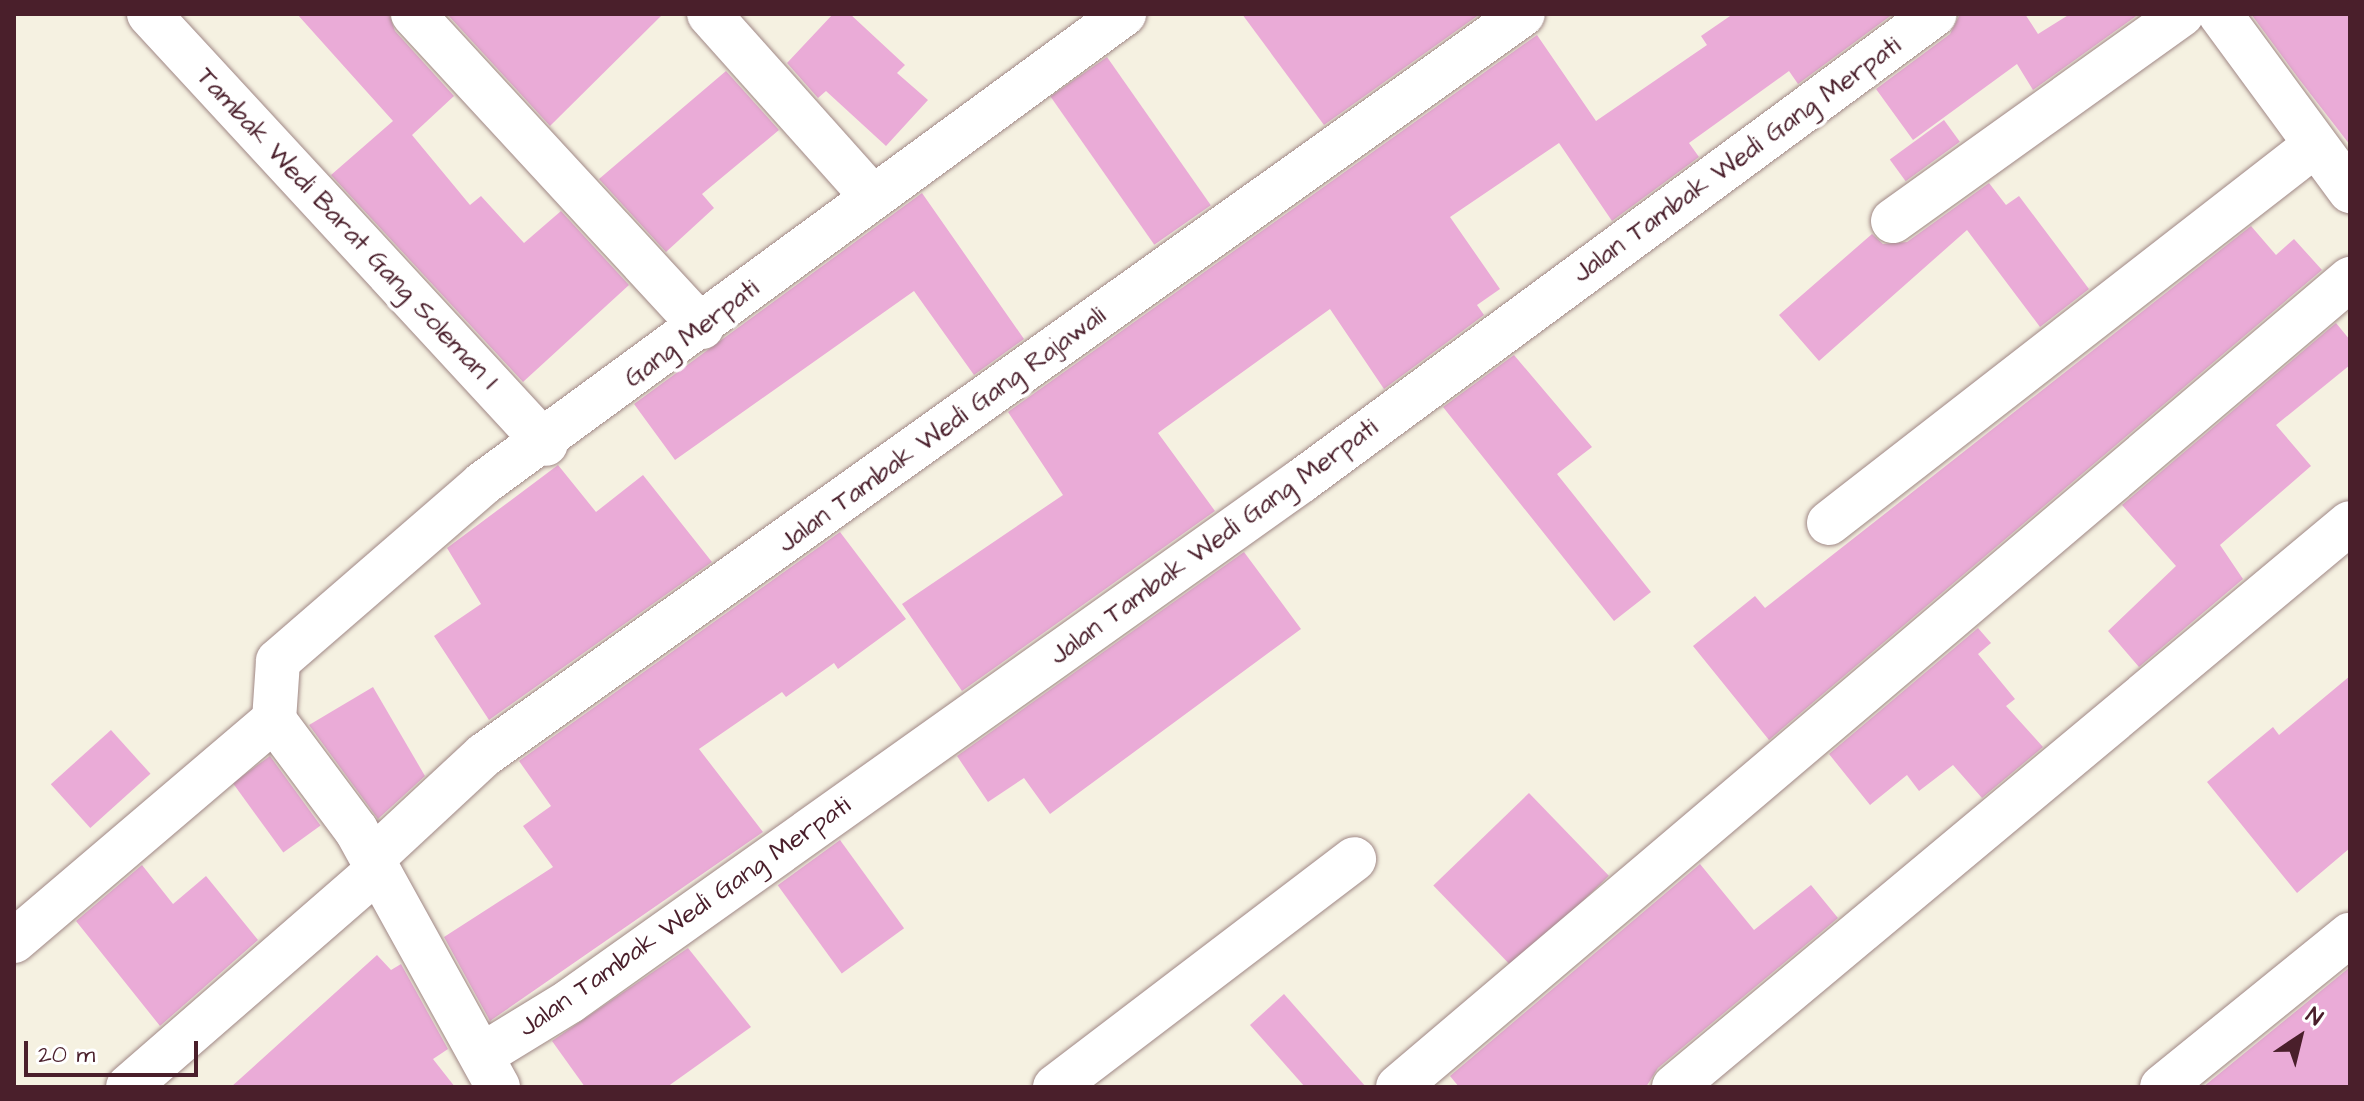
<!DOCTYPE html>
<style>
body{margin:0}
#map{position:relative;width:2364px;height:1101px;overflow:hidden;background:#f5f1e1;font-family:"Architects Daughter",sans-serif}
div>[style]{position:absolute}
.building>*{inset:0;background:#eaabd7;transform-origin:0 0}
.roads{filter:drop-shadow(0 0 2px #a08886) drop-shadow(0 0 2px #a08886)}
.street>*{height:44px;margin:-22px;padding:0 22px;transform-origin:22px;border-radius:22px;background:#fff}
span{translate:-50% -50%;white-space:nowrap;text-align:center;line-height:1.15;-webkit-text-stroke:8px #fff;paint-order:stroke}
.street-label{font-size:26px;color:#4a1f2b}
.frame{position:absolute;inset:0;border:16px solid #4a1f2b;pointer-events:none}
.north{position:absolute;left:2260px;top:997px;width:80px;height:80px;-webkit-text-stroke:6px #fff;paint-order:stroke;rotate:35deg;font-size:22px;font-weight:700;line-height:32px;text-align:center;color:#4a1f2b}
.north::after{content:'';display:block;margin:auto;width:28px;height:36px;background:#4a1f2b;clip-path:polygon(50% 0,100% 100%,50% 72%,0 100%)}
.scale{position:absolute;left:24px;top:1041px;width:174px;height:36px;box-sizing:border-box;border:4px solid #4a1f2b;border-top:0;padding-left:10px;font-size:24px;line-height:28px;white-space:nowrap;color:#4a1f2b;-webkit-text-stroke:6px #fff;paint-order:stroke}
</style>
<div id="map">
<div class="building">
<i style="clip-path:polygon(297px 14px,389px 14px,395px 31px,454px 96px,412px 135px,470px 205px,481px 196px,524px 243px,561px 211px,629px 285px,523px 382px,331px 175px,393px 121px)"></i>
<i style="clip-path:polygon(447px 14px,663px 14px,550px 126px)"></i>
<i style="clip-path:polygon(833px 14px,850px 14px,905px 65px,897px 73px,928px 100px,886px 146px,826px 91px,818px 98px,787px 63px)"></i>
<i style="clip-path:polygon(1242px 14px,1480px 14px,1324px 125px)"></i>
<i style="clip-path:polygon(1733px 14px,1893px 14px,1798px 84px,1789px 71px,1689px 143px,1699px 157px,1612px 221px,1559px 143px,1450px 217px,1500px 289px,1477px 305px,1484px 315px,1384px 389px,1330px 309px,1158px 433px,1215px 511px,962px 691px,902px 604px,1063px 495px,1008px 412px,1537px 35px,1596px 121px,1707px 45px,1701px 36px)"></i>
<i style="clip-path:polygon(1960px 14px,2025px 14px,2038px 34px,2070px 14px,2139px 14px,2033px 90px,2017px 64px,1913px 140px,1876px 89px,1950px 34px)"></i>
<i style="clip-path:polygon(2251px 14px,2350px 14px,2350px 145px,2299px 79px)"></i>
<i style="left:1107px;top:57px;width:181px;height:69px;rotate:55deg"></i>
<i style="clip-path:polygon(726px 71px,779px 130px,702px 194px,714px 208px,666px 252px,599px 179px)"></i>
<i style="left:1944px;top:120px;width:27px;height:67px;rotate:54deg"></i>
<i style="clip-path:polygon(1989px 183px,2006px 205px,2019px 196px,2089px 289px,2040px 327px,1967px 230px,1819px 361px,1779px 315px,1872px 234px,1883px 244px,1907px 242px)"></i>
<i style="clip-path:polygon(922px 193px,1024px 339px,974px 375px,914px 291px,675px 460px,634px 404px)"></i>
<i style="clip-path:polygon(2251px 226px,2276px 255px,2294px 239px,2322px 270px,1769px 740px,1693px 646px,1755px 596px,1765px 608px)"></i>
<i style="clip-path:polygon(2336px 323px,2350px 340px,2350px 365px,2276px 425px,2311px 466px,2220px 545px,2243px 579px,2139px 667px,2108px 631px,2176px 566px,2122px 505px)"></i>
<i style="clip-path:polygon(1514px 355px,1592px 447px,1557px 474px,1651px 592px,1614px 621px,1443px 407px)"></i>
<i style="clip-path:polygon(558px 465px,596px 512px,643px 475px,712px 562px,489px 720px,434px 636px,481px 604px,447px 548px)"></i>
<i style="clip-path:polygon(840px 532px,906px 619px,838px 669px,834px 663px,786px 697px,782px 692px,699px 749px,763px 832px,490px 1021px,444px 937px,553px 867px,523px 826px,551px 806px,519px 761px)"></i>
<i style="clip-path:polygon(1244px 552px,1301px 629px,1050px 814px,1024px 778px,988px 802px,957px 756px)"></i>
<i style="clip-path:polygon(1978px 628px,1991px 643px,1978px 654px,2015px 699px,2006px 706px,2043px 747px,1982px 798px,1953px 765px,1919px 791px,1907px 775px,1870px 805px,1829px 754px)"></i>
<i style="clip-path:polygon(2350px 676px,2350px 848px,2297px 893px,2207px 782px,2273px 727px,2279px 735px)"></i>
<i style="clip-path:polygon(373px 687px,425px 776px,378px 819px,309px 725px)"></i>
<i style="left:111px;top:730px;width:59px;height:81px;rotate:48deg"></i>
<i style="left:270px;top:756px;width:86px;height:46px;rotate:54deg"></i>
<i style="left:1529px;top:793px;width:115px;height:133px;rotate:46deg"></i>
<i style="left:840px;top:840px;width:109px;height:77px;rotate:54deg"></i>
<i style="clip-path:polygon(1700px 864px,1754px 930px,1811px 885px,1838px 918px,1658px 1068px,1646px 1087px,1459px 1087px,1450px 1076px)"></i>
<i style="clip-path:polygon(142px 865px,173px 904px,206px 876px,258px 940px,160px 1026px,76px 921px)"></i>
<i style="clip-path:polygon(688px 948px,751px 1027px,667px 1087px,585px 1087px,552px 1041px)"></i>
<i style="clip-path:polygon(377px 955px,391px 970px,401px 964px,448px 1049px,433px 1059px,455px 1087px,231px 1087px)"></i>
<i style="clip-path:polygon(2350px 967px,2350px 1087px,2203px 1087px,2311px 999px)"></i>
<i style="clip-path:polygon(1284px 994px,1366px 1087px,1305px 1087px,1250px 1025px)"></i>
</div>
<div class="roads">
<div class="street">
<i style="left:149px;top:14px;width:585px;rotate:47.29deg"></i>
<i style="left:413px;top:14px;width:426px;rotate:47.3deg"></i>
<i style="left:709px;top:14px;width:244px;rotate:48.2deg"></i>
<i style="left:2220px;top:14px;width:220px;rotate:53.7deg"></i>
<i style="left:1893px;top:221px;width:355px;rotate:-35.6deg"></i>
<i style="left:1829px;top:523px;width:616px;rotate:-37.87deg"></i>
<i style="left:372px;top:859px;width:153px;rotate:-42.9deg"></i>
<i style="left:484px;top:755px;width:1276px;rotate:-35.5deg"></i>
<i style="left:14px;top:941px;width:341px;rotate:-40.4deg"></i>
<i style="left:482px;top:1055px;width:103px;rotate:-31.5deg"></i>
<i style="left:570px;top:1001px;width:897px;rotate:-35.43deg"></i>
<i style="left:1301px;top:481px;width:787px;rotate:-36.38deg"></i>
<i style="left:128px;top:1087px;width:331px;rotate:-41deg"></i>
<i style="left:498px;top:1087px;width:294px;rotate:-118.9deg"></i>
<i style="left:356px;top:830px;width:137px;rotate:-126.7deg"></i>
<i style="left:274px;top:720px;width:59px;rotate:-86.1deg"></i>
<i style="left:278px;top:661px;width:270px;rotate:-40.9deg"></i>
<i style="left:482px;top:484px;width:796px;rotate:-36.21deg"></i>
<i style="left:1055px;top:1087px;width:376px;rotate:-37.3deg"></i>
<i style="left:1398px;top:1087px;width:1249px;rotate:-40.32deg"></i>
<i style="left:1674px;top:1087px;width:880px;rotate:-39.84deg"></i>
<i style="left:2162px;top:1087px;width:242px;rotate:-39deg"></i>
</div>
</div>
<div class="street-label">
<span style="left:1737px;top:160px;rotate:-36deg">Jalan Tambak Wedi Gang Merpati</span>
<span style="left:347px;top:229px;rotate:47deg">Tambak Wedi Barat Gang Soleman I</span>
<span style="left:692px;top:334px;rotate:-37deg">Gang Merpati</span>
<span style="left:942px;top:430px;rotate:-36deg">Jalan Tambak Wedi Gang Rajawali</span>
<span style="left:1214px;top:542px;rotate:-36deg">Jalan Tambak Wedi Gang Merpati</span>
<span style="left:685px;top:917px;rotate:-35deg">Jalan Tambak Wedi Gang Merpati</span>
</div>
<div class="frame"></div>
<div class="north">N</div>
<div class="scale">20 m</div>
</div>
